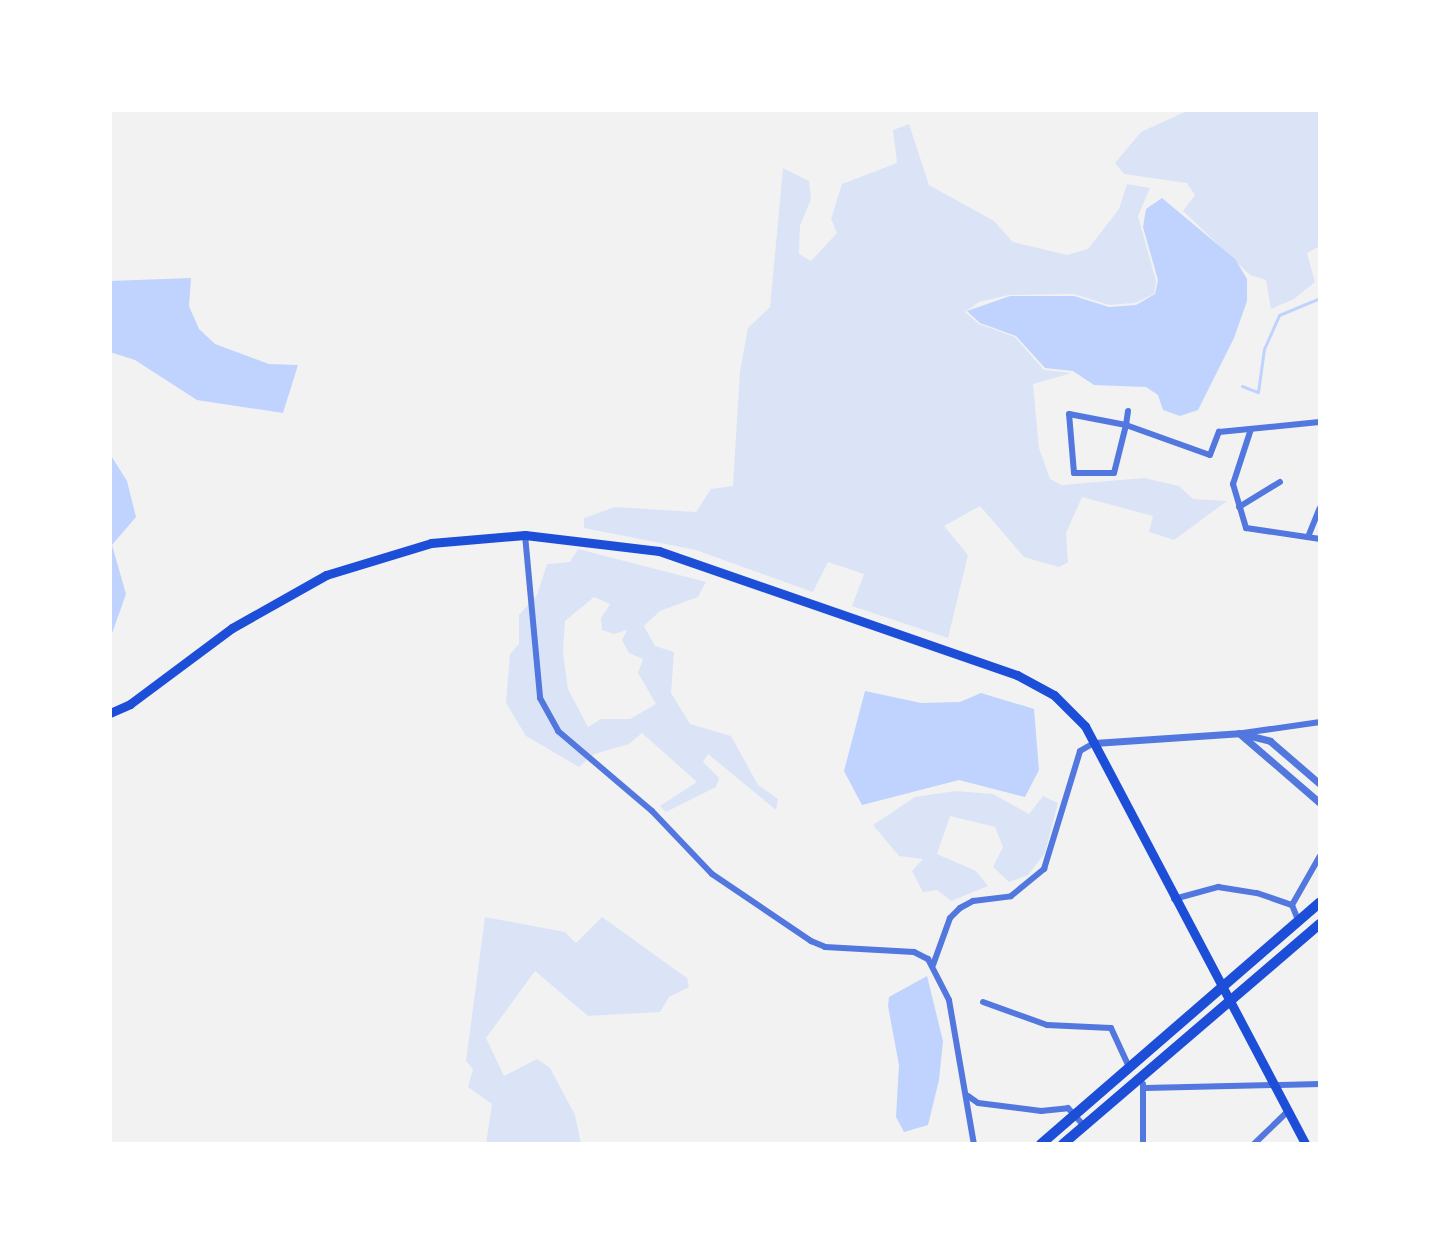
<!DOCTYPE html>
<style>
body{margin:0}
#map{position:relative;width:1430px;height:1254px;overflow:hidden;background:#f2f2f2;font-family:"Titillium Web",sans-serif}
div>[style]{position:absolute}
.green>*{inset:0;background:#dbe4f7}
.water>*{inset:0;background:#bfd3fe}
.stream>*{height:3px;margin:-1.5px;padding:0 1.5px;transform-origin:1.5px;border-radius:1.5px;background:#bfd3fe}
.minor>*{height:6px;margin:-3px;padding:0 3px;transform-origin:3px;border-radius:3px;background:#5277de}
.tertiary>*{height:7px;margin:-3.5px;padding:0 3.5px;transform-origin:3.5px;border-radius:3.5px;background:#5277de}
.primary>*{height:9px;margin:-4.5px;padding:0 4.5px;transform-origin:4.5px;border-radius:4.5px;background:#1d4ed8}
.trunk>*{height:10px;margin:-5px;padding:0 5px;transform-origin:5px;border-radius:5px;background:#1d4ed8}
span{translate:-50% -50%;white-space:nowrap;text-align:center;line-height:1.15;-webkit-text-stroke:7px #fff;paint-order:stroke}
.frame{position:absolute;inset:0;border:112px solid #fff;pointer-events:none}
</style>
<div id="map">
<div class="green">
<i style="clip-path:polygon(1189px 110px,1320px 110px,1320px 246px,1307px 253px,1315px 282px,1294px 299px,1271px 309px,1266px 280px,1250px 275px,1183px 211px,1195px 195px,1187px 183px,1124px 174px,1115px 163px,1141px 132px)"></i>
<i style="clip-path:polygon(909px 124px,929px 185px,994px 221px,1013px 242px,1067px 255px,1088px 249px,1119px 209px,1127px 184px,1150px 188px,1138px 216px,1156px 281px,1154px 294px,1135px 303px,1109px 305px,1074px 294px,1009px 295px,979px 302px,965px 312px,979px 324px,1015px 337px,1044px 370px,1072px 373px,1033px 384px,1039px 448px,1050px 479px,1062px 485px,1144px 478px,1179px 486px,1193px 499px,1227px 501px,1174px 540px,1149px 532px,1153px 516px,1082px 497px,1066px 533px,1068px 562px,1059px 567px,1024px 557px,980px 506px,944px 526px,968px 555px,948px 638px,852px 606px,864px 574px,828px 562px,813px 592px,696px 550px,584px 528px,584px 518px,615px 507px,696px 512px,711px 489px,733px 486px,740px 371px,748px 328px,770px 307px,783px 168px,809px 181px,811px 199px,800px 226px,799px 254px,811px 261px,837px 233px,831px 219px,842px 184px,897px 163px,893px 130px)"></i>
<i style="clip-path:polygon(evenodd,578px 549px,706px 582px,698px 597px,660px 611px,644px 626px,655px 646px,674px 652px,671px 693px,690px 724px,731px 736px,758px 785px,778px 799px,776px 810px,708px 754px,703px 762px,719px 778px,716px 787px,666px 812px,660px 806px,697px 782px,642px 733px,629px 744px,594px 754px,579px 767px,526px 736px,506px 703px,510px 654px,519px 644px,519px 615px,537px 595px,547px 564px,570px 562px,578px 549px,594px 597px,610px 604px,601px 618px,602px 630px,614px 634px,627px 630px,622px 640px,629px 653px,643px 659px,638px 673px,656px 704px,630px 719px,601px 719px,588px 727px,568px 689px,563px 652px,565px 621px,594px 597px)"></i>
<i style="clip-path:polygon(955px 791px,993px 794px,1029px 814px,1043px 796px,1058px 803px,1045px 853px,1028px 875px,1009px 882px,993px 867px,1003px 847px,995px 827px,950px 816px,937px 854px,976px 871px,988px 886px,951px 901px,937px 890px,923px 892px,912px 871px,923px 859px,899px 856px,873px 825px,915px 797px)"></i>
<i style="clip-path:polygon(485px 917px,565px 932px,576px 943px,602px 917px,687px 978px,689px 987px,669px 997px,660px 1012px,588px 1016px,535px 971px,486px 1038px,504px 1076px,537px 1059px,550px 1068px,575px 1115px,581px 1144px,486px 1144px,492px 1104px,468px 1087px,473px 1069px,466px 1061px)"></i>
</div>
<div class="water">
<i style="clip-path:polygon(1162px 198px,1235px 259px,1247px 279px,1247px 301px,1234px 338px,1198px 410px,1180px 416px,1163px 410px,1158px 395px,1146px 387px,1094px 385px,1073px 371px,1045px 368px,1016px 336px,980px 323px,967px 311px,1010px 296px,1074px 296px,1109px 307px,1136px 305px,1155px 294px,1158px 280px,1143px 227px,1146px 209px)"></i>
<i style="clip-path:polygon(191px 278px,189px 306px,199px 329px,215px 344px,269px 364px,298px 365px,283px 413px,197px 400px,135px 360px,110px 352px,110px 281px)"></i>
<i style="clip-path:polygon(110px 454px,127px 481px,136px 517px,112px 545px,126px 594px,110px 639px)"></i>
<i style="clip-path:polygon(865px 691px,921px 703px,960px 702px,981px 693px,1034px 709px,1039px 770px,1025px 797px,959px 780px,862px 805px,844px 771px)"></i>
<i style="clip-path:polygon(927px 976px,943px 1041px,939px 1080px,928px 1125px,904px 1132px,896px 1117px,899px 1065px,888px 1006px,889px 997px)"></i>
</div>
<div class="stream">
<i style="left:1242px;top:386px;width:17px;rotate:21deg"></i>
<i style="left:1258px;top:392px;width:43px;rotate:-82.1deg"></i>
<i style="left:1264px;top:349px;width:37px;rotate:-66deg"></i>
<i style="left:1279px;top:315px;width:44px;rotate:-22.5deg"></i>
</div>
<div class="minor">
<i style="left:1128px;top:411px;width:14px;rotate:98deg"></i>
<i style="left:1126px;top:425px;width:89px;rotate:19.7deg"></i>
<i style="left:1210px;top:455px;width:25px;rotate:-69deg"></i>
<i style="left:1219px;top:432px;width:101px;rotate:-5.7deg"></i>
<i style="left:1069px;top:414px;width:58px;rotate:10.9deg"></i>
<i style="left:1126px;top:425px;width:49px;rotate:104deg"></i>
<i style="left:1114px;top:473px;width:40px;rotate:180deg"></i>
<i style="left:1074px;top:473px;width:59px;rotate:-94.8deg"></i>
<i style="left:1251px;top:429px;width:58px;rotate:108.1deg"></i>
<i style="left:1233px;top:484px;width:46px;rotate:73.5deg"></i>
<i style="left:1246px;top:528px;width:75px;rotate:8.5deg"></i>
<i style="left:1239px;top:507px;width:48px;rotate:-31.4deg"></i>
<i style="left:525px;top:535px;width:164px;rotate:84.7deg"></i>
<i style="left:540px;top:698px;width:38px;rotate:61deg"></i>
<i style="left:558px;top:731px;width:123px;rotate:40.4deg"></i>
<i style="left:652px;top:811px;width:87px;rotate:46.4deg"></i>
<i style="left:712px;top:874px;width:120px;rotate:34.1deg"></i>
<i style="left:811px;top:941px;width:15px;rotate:23deg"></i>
<i style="left:825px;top:947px;width:89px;rotate:3.2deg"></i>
<i style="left:914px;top:952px;width:16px;rotate:27deg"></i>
<i style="left:928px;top:959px;width:46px;rotate:62.9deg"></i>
<i style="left:949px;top:1000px;width:146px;rotate:80.2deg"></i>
<i style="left:1308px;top:537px;width:31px;rotate:-68deg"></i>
<i style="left:1243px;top:733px;width:78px;rotate:-8.1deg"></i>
<i style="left:1174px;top:899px;width:46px;rotate:-15.3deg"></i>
<i style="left:1218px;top:887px;width:39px;rotate:9deg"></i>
<i style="left:1257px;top:893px;width:37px;rotate:19deg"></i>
<i style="left:1292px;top:905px;width:16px;rotate:68deg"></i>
<i style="left:1292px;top:905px;width:56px;rotate:-60.3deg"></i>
<i style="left:933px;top:965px;width:50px;rotate:-70.1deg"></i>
<i style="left:950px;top:918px;width:14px;rotate:-45deg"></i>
<i style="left:960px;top:908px;width:15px;rotate:-28deg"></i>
<i style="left:973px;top:901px;width:38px;rotate:-7deg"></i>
<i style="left:1011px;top:896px;width:43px;rotate:-39.3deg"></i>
<i style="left:1044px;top:869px;width:123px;rotate:-73deg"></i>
<i style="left:1080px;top:751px;width:16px;rotate:-30deg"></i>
<i style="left:983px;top:1002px;width:68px;rotate:19.8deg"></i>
<i style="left:1047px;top:1025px;width:64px;rotate:2.7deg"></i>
<i style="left:1111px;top:1028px;width:43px;rotate:65.2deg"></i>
<i style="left:1143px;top:1084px;width:60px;rotate:90deg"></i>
<i style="left:1145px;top:1088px;width:175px;rotate:-1.3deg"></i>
<i style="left:968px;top:1096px;width:12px;rotate:35deg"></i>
<i style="left:978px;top:1103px;width:64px;rotate:7.2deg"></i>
<i style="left:1041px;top:1111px;width:27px;rotate:-6deg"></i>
<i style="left:1068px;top:1108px;width:24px;rotate:48deg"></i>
<i style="left:1254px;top:1144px;width:46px;rotate:-44.1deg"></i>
</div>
<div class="tertiary">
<i style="left:1240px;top:734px;width:106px;rotate:40.8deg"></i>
<i style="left:1094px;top:743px;width:145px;rotate:-3.9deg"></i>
<i style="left:1239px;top:733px;width:32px;rotate:14deg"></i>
<i style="left:1270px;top:741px;width:66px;rotate:40.7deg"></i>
</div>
<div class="primary">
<i style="left:110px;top:713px;width:22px;rotate:-24deg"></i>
<i style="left:130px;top:704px;width:127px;rotate:-36.7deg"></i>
<i style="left:232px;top:628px;width:108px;rotate:-29.4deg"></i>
<i style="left:326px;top:575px;width:110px;rotate:-16.9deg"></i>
<i style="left:431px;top:543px;width:94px;rotate:-4.9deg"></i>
<i style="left:525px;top:535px;width:135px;rotate:6.8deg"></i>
<i style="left:659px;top:551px;width:379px;rotate:19.1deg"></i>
<i style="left:1017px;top:675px;width:42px;rotate:28.4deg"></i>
<i style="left:1054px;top:695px;width:44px;rotate:45deg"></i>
<i style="left:1085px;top:726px;width:472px;rotate:62.2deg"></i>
</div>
<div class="trunk">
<i style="left:1041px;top:1144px;width:369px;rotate:-40.9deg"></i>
<i style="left:1063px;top:1144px;width:338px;rotate:-40.6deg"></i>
</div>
<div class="frame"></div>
</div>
